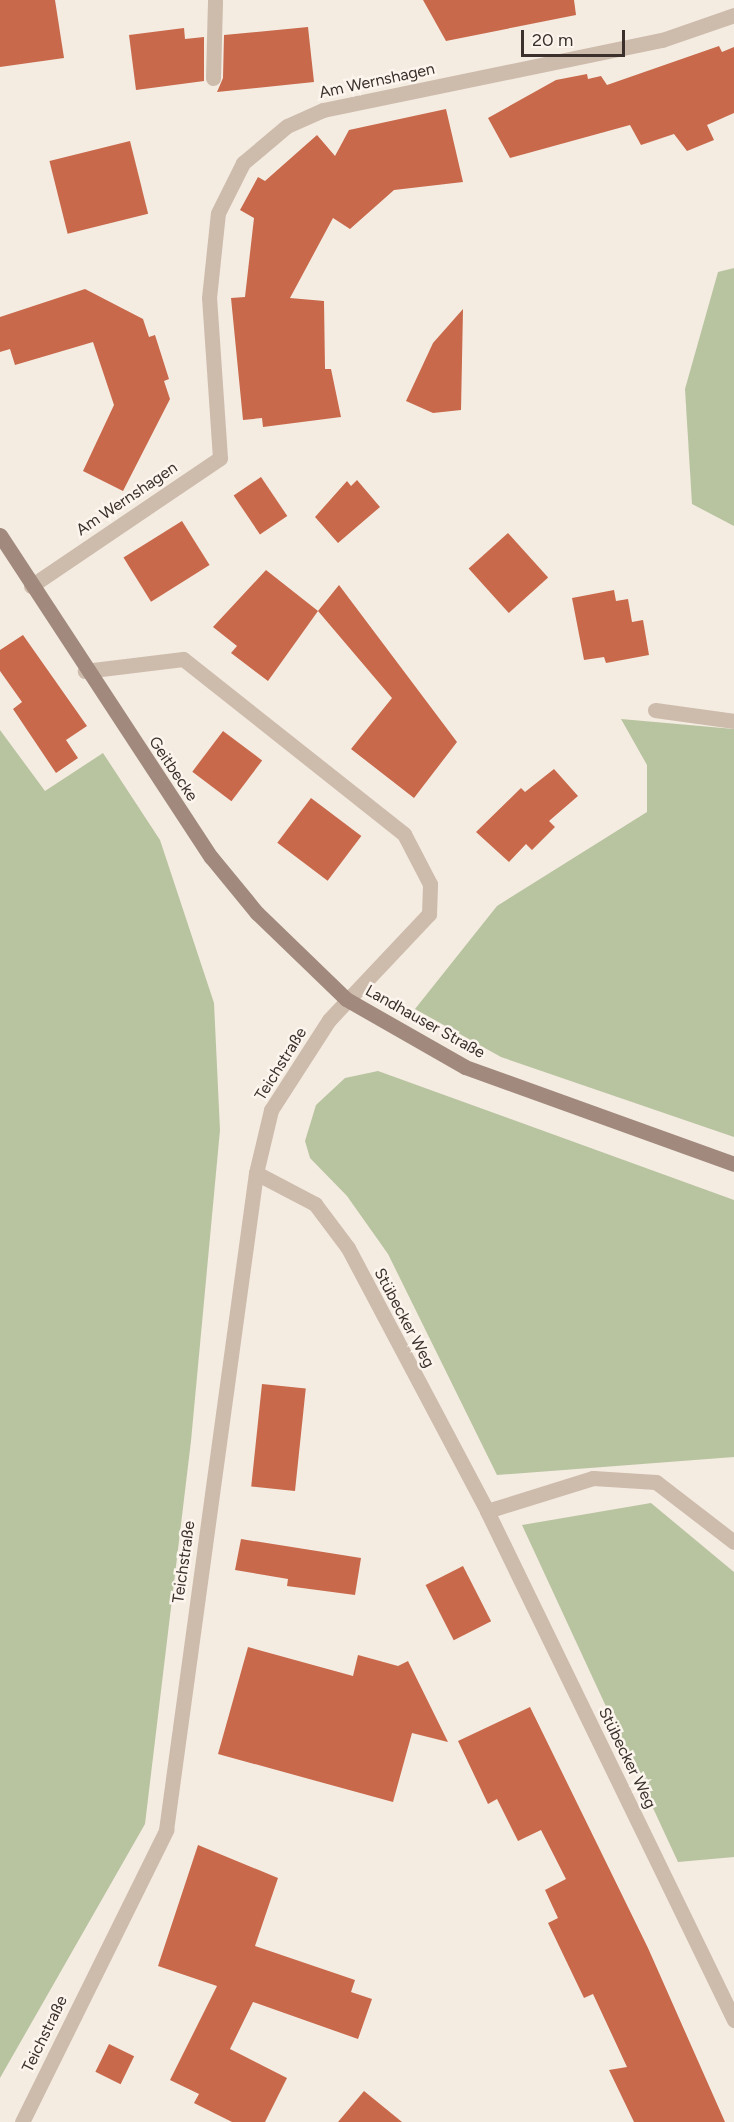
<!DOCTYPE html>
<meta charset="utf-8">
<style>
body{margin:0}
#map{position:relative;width:734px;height:2122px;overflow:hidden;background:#f4ebe1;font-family:Figtree,sans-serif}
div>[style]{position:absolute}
.green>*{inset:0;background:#b8c4a0}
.building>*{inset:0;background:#c8694b;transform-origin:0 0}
.lane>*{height:15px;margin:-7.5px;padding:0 7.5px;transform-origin:7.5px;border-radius:7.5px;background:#cdbbac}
.street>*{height:15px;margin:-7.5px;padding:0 7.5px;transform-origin:7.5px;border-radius:7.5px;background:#cdbbac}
.secondary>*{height:15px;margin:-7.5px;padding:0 7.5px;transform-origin:7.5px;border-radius:7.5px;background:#a18a7d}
span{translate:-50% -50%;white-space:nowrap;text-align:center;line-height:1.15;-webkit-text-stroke:5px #fbf5ee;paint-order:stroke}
.street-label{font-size:16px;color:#3b302b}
.scale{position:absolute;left:521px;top:30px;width:104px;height:27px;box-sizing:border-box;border:3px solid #3b302b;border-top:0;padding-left:8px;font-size:18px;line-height:21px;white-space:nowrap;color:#3b302b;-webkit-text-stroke:4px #fbf5ee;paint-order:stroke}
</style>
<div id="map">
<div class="green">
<i style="clip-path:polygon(734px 268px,734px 526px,692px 504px,685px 389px,718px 272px)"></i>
<i style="clip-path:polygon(621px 719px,734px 729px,734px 1137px,501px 1057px,415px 1009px,497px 906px,647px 812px,647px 765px)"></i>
<i style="clip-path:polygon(0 730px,45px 791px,103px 753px,160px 840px,214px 1003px,220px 1130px,191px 1441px,145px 1824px,0 2078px)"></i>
<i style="clip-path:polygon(378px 1071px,734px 1200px,734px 1457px,497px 1475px,388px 1254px,347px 1196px,310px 1158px,305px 1141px,316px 1105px,345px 1078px)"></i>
<i style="clip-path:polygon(651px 1503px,734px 1572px,734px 1857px,678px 1862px,522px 1525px)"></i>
</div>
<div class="building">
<i style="clip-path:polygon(0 0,55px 0,64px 58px,0 67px)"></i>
<i style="clip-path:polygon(423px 0,574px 0,576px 15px,446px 41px)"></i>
<i style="clip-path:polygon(308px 27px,314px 82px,217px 92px,223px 78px,224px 35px)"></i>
<i style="clip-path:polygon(184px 28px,185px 39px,204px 37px,204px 81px,136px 90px,129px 35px)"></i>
<i style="clip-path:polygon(719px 46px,722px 52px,734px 47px,734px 113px,707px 125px,714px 140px,687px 151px,674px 134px,641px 145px,630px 125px,510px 158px,488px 118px,556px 80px,587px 74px,588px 79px,601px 76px,607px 85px)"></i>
<i style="clip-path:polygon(446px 109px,463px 182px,394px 190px,350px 229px,333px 218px,290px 298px,324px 301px,325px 369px,331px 369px,341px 417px,263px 427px,262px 418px,243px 420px,231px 298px,245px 297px,254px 218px,240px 210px,258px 177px,265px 181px,317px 135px,335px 156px,349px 130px)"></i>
<i style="left:130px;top:141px;width:75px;height:83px;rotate:76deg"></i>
<i style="clip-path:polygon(85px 289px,143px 319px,149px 337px,155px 335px,169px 379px,164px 381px,170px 399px,123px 491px,83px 471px,114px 405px,93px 342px,15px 365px,10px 349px,0 352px,0 317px)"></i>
<i style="clip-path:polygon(463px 309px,461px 410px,433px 413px,406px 401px,433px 343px)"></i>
<i style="left:261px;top:477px;width:47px;height:33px;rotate:56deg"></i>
<i style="clip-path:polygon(357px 480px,380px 507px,338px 543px,315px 517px,347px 481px,351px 486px)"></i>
<i style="left:182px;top:521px;width:52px;height:69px;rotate:58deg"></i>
<i style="left:508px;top:533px;width:60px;height:53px;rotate:48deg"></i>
<i style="clip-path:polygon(266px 570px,318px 611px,268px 681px,231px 653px,237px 646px,213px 627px)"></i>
<i style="clip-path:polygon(339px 585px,457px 742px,414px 798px,351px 749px,392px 698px,318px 611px)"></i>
<i style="clip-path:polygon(614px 590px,616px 601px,628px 599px,632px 622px,643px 620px,649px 655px,606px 663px,604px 657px,584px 660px,572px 598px)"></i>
<i style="clip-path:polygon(23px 635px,87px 726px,66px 740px,78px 758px,56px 773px,13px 709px,22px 702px,0 671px,0 650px)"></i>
<i style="left:223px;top:731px;width:49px;height:51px;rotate:37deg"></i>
<i style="clip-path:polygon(554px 769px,578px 796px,549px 821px,555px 827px,532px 850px,526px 844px,509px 862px,476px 832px,521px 788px,525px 792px)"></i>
<i style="left:311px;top:798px;width:63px;height:56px;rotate:37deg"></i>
<i style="left:262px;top:1384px;width:44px;height:103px;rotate:6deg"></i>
<i style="clip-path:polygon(241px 1539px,361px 1558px,355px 1595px,287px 1586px,288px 1579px,235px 1570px)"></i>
<i style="left:463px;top:1566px;width:62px;height:42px;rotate:63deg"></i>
<i style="clip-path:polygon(248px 1647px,353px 1676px,358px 1655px,398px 1666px,408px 1661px,448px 1742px,412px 1733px,393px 1802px,218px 1754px)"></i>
<i style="clip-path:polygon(530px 1707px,648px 1948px,725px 2122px,634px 2122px,609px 2070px,627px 2067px,593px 1994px,584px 1998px,548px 1923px,558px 1918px,545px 1890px,566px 1879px,541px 1830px,518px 1841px,497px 1799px,488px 1804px,458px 1741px)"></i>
<i style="clip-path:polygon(198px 1845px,278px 1878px,255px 1946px,355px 1980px,351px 1992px,372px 1999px,358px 2039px,253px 2002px,230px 2049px,287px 2078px,265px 2122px,232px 2122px,194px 2103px,199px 2094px,170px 2080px,217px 1986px,158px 1966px)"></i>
<i style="left:109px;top:2044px;width:28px;height:31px;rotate:26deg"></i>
<i style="clip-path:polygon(364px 2091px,402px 2122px,338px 2122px)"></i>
</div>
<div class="lane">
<i style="left:213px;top:78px;width:78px;rotate:-88.5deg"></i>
</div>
<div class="street">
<i style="left:31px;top:586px;width:228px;rotate:-34.1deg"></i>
<i style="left:220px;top:458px;width:160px;rotate:-93.9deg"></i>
<i style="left:209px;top:298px;width:85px;rotate:-84deg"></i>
<i style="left:218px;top:213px;width:56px;rotate:-63.4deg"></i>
<i style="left:243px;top:163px;width:57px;rotate:-40.1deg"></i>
<i style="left:287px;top:126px;width:39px;rotate:-24deg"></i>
<i style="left:323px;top:110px;width:346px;rotate:-11.7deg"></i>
<i style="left:662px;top:40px;width:76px;rotate:-19.1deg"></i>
<i style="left:655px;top:710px;width:80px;rotate:7.9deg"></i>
<i style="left:256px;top:1173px;width:67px;rotate:27.7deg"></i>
<i style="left:315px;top:1204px;width:55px;rotate:53.1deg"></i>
<i style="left:348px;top:1248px;width:297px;rotate:62.1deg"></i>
<i style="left:487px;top:1511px;width:566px;rotate:64.11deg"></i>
<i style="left:487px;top:1511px;width:111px;rotate:-17.3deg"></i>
<i style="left:593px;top:1478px;width:63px;rotate:3.6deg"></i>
<i style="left:656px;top:1482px;width:98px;rotate:37.6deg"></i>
<i style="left:22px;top:2122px;width:326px;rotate:-63.7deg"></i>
<i style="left:166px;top:1830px;width:663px;rotate:-82.2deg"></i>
<i style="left:256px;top:1173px;width:65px;rotate:-76.6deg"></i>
<i style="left:271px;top:1110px;width:107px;rotate:-57.2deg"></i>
<i style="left:329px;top:1020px;width:146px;rotate:-46.7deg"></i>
<i style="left:429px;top:914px;width:30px;rotate:-88deg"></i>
<i style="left:430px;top:884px;width:56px;rotate:-117.5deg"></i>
<i style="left:404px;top:834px;width:282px;rotate:-141.6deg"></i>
<i style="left:183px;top:659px;width:99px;rotate:173deg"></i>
</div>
<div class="secondary">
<i style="left:0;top:535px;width:385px;rotate:56.8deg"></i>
<i style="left:211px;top:857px;width:72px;rotate:50.6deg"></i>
<i style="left:257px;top:913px;width:124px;rotate:44deg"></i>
<i style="left:346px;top:999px;width:137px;rotate:29.7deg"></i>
<i style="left:465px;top:1067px;width:286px;rotate:19.8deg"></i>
</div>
<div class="street-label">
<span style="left:377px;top:81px;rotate:-12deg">Am Wernshagen</span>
<span style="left:127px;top:499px;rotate:-34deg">Am Wernshagen</span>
<span style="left:173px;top:769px;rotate:56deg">Geitbecke</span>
<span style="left:425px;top:1022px;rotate:29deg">Landhauser Straße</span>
<span style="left:281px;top:1064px;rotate:-58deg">Teichstraße</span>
<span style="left:404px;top:1318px;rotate:62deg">Stübecker Weg</span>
<span style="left:184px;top:1562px;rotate:-82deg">Teichstraße</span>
<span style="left:627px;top:1758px;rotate:64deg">Stübecker Weg</span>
<span style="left:45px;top:2034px;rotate:-64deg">Teichstraße</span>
</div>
<div class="scale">20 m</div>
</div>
